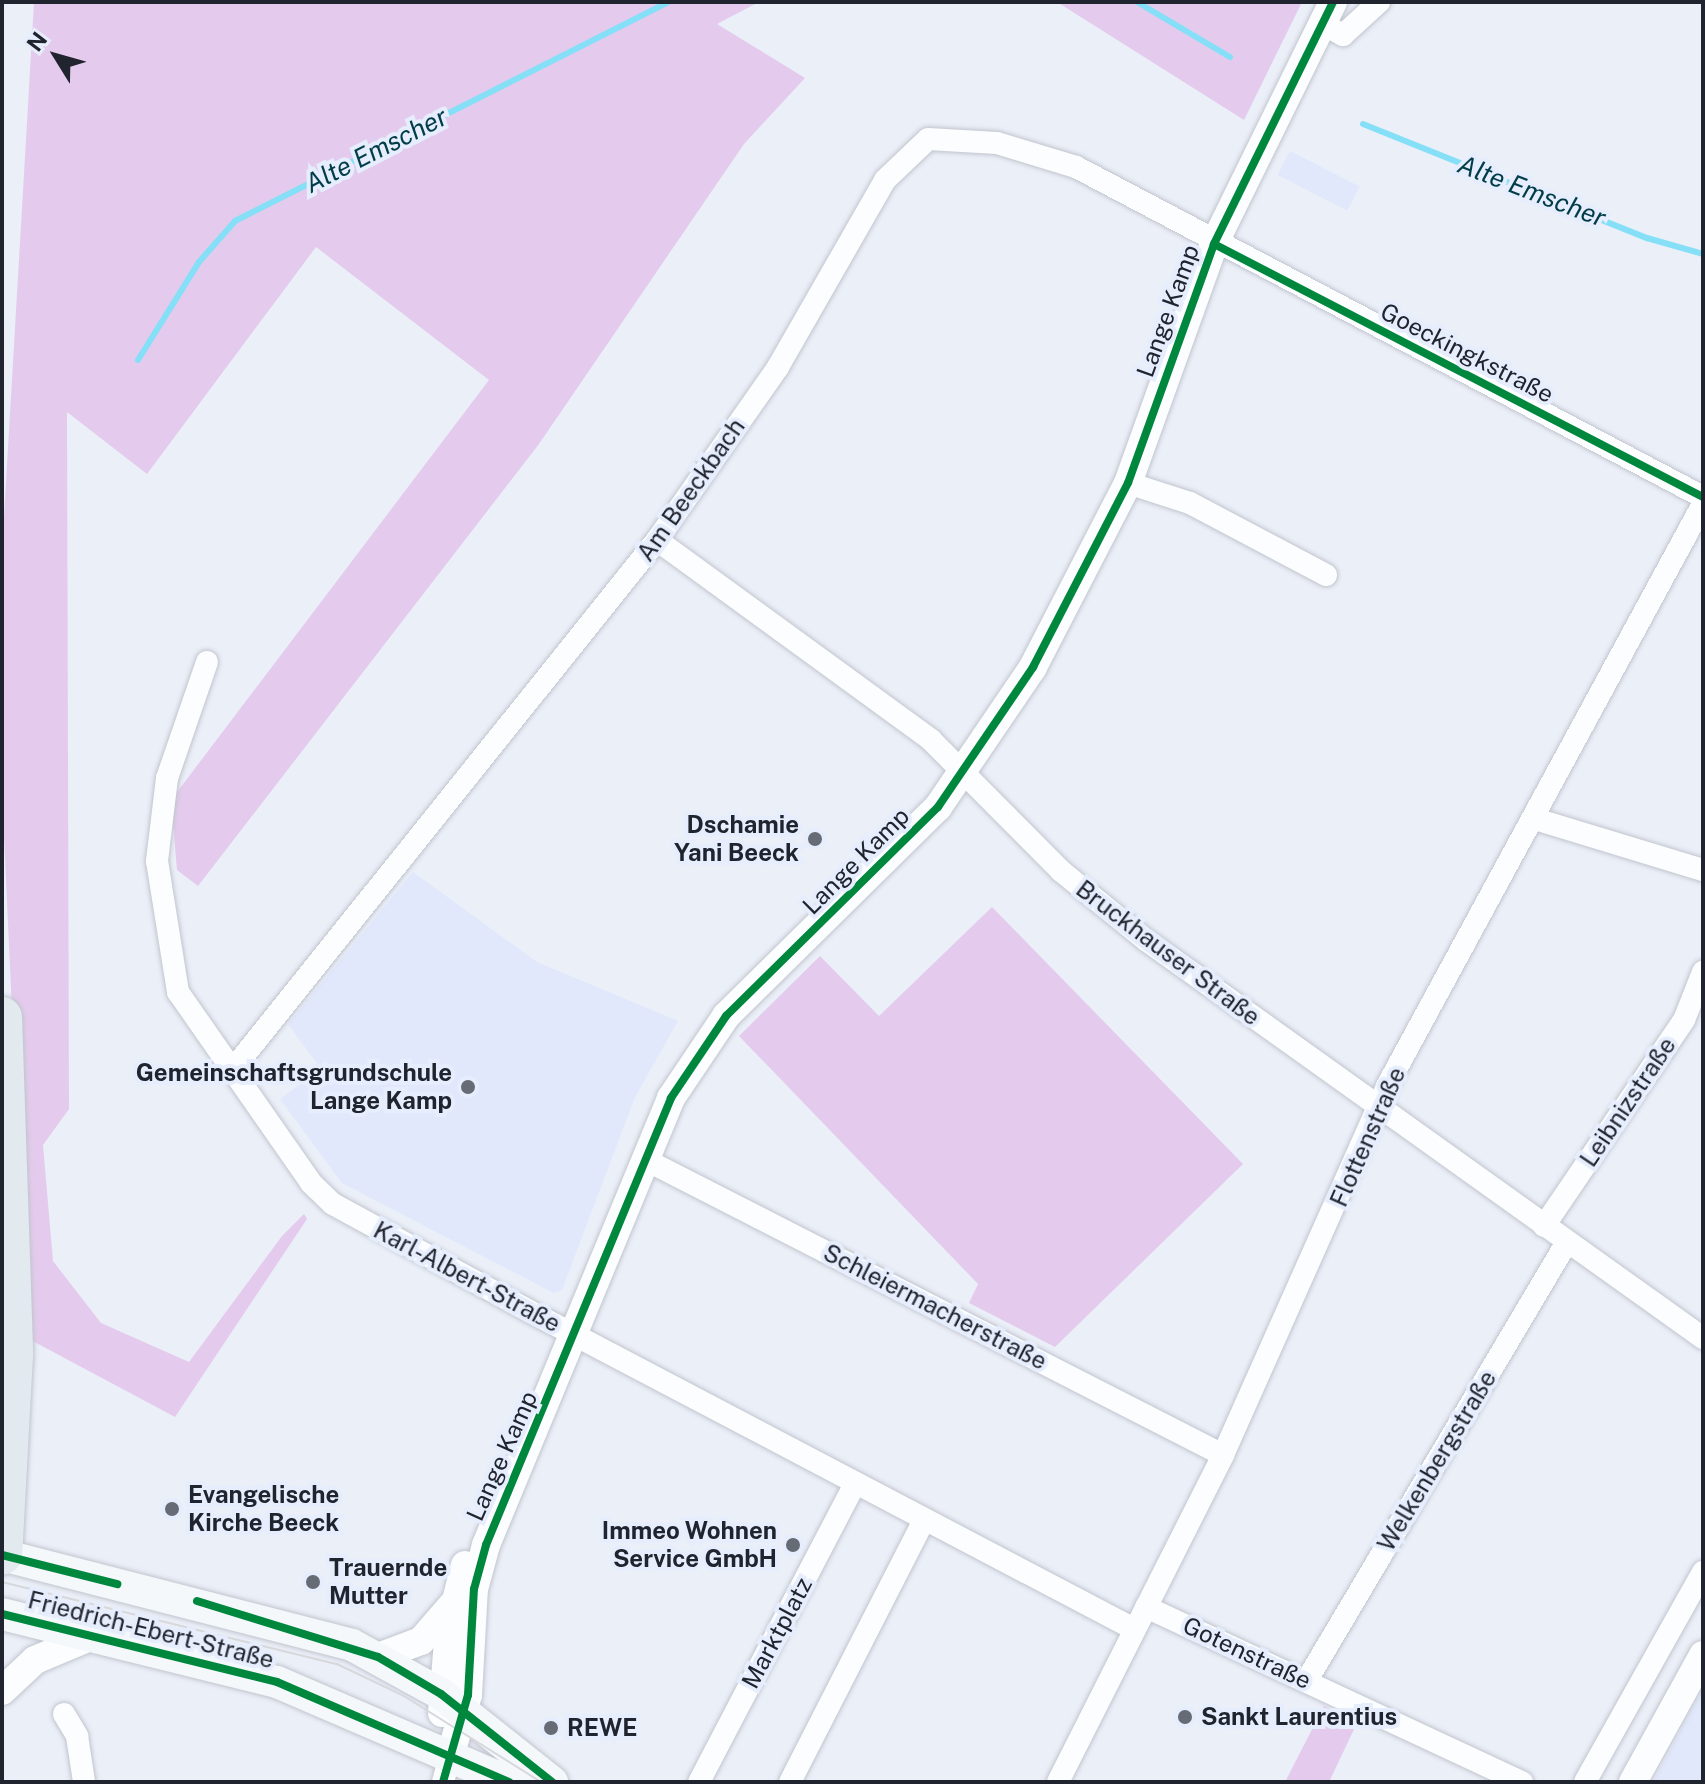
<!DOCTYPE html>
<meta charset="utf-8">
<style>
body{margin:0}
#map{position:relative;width:1705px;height:1784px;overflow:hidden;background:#ebeff8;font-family:"Public Sans",sans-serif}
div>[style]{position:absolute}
.built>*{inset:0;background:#e1e8fb;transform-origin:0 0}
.green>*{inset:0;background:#e4cbed}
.stream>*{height:6px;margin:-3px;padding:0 3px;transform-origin:3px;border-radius:3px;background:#85dff7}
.roads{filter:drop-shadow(0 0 2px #c1c5ce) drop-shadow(0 0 2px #c1c5ce)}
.minor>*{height:22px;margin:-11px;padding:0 11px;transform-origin:11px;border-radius:11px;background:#fcfdfe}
.tertiary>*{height:28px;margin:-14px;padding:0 14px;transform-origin:14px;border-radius:14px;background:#fcfdfe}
.secondary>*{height:32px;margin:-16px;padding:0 16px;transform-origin:16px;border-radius:16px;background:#f4f8fb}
.motorway>*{height:40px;margin:-20px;padding:0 20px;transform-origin:20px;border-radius:20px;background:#e2eaf0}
.tram>*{height:2px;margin:-1px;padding:0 1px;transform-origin:1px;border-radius:1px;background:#d7d8db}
.cycleway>*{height:8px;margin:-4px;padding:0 4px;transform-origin:4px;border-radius:4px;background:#00873e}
.dots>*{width:22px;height:22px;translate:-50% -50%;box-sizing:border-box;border:4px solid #e6edfd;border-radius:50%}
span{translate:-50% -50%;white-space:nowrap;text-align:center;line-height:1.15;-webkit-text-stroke:8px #e6edfd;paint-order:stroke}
.street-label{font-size:24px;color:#20242e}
.poi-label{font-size:24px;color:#20242e;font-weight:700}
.right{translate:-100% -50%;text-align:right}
.left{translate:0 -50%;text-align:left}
.water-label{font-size:26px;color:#003d49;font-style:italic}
.frame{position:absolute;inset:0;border:4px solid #20242e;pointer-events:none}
.north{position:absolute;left:16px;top:16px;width:80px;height:80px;-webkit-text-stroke:6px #e6edfd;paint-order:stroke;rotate:307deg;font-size:22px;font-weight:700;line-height:32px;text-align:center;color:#20242e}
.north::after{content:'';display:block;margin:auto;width:28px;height:36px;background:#20242e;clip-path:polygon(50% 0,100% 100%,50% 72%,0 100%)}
</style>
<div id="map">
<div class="built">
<i style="left:1290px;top:151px;width:78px;height:27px;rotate:27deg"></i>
<i style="clip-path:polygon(413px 872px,537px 962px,678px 1021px,635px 1097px,562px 1290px,554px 1293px,342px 1183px,280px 1099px,321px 1069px,288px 1024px)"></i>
<i style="clip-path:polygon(1703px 1688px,1703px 1782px,1653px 1782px)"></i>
</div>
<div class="green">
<i style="clip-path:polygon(34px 2px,759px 2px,717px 24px,805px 78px,744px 144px,539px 444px,198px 886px,177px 870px,171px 800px,489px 380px,316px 247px,147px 474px,67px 412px,69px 1109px,43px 1145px,53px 1261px,101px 1323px,189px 1362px,282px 1236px,304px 1214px,307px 1219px,175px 1417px,27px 1338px,3px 814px,2px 551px)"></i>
<i style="clip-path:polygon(1057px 2px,1302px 2px,1244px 120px)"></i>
<i style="clip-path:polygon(992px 907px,1243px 1164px,1055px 1347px,969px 1303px,978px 1284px,739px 1036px,820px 956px,879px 1016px)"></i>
<i style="clip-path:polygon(1324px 1706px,1357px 1723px,1329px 1782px,1285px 1782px)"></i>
</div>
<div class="stream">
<i style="left:1137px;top:2px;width:108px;rotate:30.6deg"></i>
<i style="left:1363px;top:124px;width:306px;rotate:21.9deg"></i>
<i style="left:1647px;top:238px;width:58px;rotate:15.9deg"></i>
<i style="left:138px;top:360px;width:115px;rotate:-58.1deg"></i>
<i style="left:199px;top:262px;width:55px;rotate:-48.7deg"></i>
<i style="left:235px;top:221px;width:485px;rotate:-26.8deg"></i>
</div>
<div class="roads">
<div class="minor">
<i style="left:1323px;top:24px;width:23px;rotate:29deg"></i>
<i style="left:1343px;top:35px;width:49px;rotate:-42.5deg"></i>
<i style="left:1128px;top:483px;width:65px;rotate:17.9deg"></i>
<i style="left:1190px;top:503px;width:154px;rotate:27.9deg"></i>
<i style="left:657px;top:540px;width:339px;rotate:36.1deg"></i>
<i style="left:931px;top:740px;width:185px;rotate:45.2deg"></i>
<i style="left:1061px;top:871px;width:109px;rotate:39.1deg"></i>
<i style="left:1146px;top:940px;width:685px;rotate:35.55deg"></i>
<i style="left:207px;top:662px;width:123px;rotate:109deg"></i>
<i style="left:167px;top:778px;width:84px;rotate:96.9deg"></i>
<i style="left:157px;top:861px;width:133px;rotate:80.9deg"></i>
<i style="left:178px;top:992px;width:233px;rotate:55.1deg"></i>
<i style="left:311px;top:1183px;width:30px;rotate:44deg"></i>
<i style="left:333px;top:1204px;width:223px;rotate:28.6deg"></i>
<i style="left:529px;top:1311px;width:683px;rotate:27.73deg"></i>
<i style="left:1535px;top:819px;width:176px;rotate:16.9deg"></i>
<i style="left:234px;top:1068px;width:677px;rotate:-51.3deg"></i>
<i style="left:657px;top:540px;width:211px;rotate:-55deg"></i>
<i style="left:778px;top:367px;width:215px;rotate:-60.2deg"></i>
<i style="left:885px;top:180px;width:59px;rotate:-43.6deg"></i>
<i style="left:928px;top:139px;width:69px;rotate:3.3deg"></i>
<i style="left:997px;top:143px;width:83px;rotate:16.9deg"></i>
<i style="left:1076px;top:167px;width:709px;rotate:27.76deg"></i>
<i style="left:646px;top:1160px;width:648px;rotate:27.08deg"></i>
<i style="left:1544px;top:1226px;width:249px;rotate:-55.8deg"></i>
<i style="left:1684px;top:1020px;width:52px;rotate:-68.4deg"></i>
<i style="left:1146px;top:1607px;width:415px;rotate:25deg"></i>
<i style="left:1307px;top:1680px;width:509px;rotate:-59.31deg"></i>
<i style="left:64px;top:1714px;width:26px;rotate:59deg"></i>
<i style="left:77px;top:1736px;width:47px;rotate:81.3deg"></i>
<i style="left:443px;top:1782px;width:30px;rotate:-75deg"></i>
<i style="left:699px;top:1782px;width:336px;rotate:-62.4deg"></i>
<i style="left:790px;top:1782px;width:294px;rotate:-62.9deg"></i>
<i style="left:1058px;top:1782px;width:366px;rotate:-63.2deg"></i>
<i style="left:1223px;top:1455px;width:404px;rotate:-66deg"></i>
<i style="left:1387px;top:1086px;width:662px;rotate:-61.5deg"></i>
<i style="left:1585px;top:1782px;width:241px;rotate:-60.7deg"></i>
</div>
<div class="tertiary">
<i style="left:378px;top:1657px;width:46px;rotate:-20.4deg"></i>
<i style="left:421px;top:1641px;width:49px;rotate:-49.1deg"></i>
<i style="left:2px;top:1691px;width:45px;rotate:-43.2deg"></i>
<i style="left:35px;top:1660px;width:62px;rotate:-22.8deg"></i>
<i style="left:442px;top:1713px;width:84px;rotate:-85.2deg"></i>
<i style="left:449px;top:1629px;width:66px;rotate:-76deg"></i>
<i style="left:451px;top:1753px;width:60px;rotate:-73.7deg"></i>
<i style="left:468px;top:1695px;width:106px;rotate:-86.8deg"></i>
<i style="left:474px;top:1589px;width:46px;rotate:-74.7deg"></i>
<i style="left:486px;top:1545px;width:484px;rotate:-67.5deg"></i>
<i style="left:671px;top:1098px;width:99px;rotate:-56.1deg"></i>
<i style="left:726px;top:1016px;width:298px;rotate:-44.6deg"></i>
<i style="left:938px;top:807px;width:169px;rotate:-55.8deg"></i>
<i style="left:1033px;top:667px;width:207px;rotate:-62.7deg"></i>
<i style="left:1128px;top:483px;width:254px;rotate:-70.2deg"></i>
<i style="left:1214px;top:244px;width:270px;rotate:-63.8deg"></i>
<i style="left:1633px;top:1782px;width:145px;rotate:-61.1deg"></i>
</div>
<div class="secondary">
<i style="left:2px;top:1555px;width:361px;rotate:14.4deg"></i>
<i style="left:352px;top:1645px;width:102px;rotate:28.8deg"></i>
<i style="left:441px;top:1694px;width:142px;rotate:38.4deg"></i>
<i style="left:2px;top:1614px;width:283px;rotate:13.9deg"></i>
<i style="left:277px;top:1682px;width:253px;rotate:23.3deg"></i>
</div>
<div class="motorway">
<i style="left:2px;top:1017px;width:338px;rotate:88.1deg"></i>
<i style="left:13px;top:1355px;width:200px;rotate:93.1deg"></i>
</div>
</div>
<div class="tram">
<i style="left:2px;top:1582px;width:345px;rotate:13.8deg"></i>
<i style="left:337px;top:1664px;width:74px;rotate:25.5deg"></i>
<i style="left:404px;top:1696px;width:162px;rotate:32.1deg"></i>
</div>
<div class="cycleway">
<i style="left:1214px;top:244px;width:551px;rotate:27.36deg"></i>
<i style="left:2px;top:1555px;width:119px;rotate:14.2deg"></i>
<i style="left:197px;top:1601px;width:189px;rotate:17.2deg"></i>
<i style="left:378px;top:1657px;width:73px;rotate:30.4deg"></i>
<i style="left:441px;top:1694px;width:142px;rotate:38.4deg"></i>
<i style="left:2px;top:1614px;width:283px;rotate:13.9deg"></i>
<i style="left:277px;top:1682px;width:253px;rotate:23.3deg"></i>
<i style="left:443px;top:1782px;width:91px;rotate:-74deg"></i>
<i style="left:468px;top:1695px;width:106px;rotate:-86.8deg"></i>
<i style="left:474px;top:1589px;width:46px;rotate:-74.7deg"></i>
<i style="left:486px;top:1545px;width:484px;rotate:-67.5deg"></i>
<i style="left:671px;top:1098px;width:99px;rotate:-56.1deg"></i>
<i style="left:726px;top:1016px;width:298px;rotate:-44.6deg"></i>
<i style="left:938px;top:807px;width:169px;rotate:-55.8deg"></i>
<i style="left:1033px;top:667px;width:207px;rotate:-62.7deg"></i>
<i style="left:1128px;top:483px;width:254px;rotate:-70.2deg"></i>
<i style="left:1214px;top:244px;width:270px;rotate:-63.8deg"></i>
</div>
<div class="dots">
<i style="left:815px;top:839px;background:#676b75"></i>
<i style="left:468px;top:1087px;background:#676b75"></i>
<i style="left:172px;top:1509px;background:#676b75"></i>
<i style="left:793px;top:1545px;background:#676b75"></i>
<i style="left:313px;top:1582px;background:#676b75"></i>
<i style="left:1185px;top:1717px;background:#676b75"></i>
<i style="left:551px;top:1728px;background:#676b75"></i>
</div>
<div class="street-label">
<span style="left:1168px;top:311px;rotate:-70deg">Lange Kamp</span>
<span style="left:1467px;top:353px;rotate:27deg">Goeckingkstraße</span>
<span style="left:691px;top:490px;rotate:-55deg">Am Beeckbach</span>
<span style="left:856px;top:861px;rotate:-45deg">Lange Kamp</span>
<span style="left:1168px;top:953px;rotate:37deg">Bruckhauser Straße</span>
<span style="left:1628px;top:1102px;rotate:-56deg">Leibnizstraße</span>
<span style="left:1368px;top:1137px;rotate:-66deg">Flottenstraße</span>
<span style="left:467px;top:1277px;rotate:28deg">Karl-Albert-Straße</span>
<span style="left:935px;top:1307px;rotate:27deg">Schleiermacherstraße</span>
<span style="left:502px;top:1456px;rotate:-66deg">Lange Kamp</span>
<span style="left:1437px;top:1461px;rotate:-59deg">Welkenbergstraße</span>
<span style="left:151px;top:1630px;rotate:14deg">Friedrich-Ebert-Straße</span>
<span style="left:777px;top:1633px;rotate:-62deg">Marktplatz</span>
<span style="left:1247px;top:1653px;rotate:25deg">Gotenstraße</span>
</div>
<div class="poi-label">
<span class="right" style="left:799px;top:839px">Dschamie<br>Yani Beeck</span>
<span class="right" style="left:452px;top:1087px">Gemeinschaftsgrundschule<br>Lange Kamp</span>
<span class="left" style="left:188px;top:1509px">Evangelische<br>Kirche Beeck</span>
<span class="right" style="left:777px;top:1545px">Immeo Wohnen<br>Service GmbH</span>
<span class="left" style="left:329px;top:1582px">Trauernde<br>Mutter</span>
<span class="left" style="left:1201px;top:1717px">Sankt Laurentius</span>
<span class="left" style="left:567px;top:1728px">REWE</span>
</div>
<div class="water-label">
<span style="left:376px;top:150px;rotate:-27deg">Alte Emscher</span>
<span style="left:1532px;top:191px;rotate:21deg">Alte Emscher</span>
</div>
<div class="frame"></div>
<div class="north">N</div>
</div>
